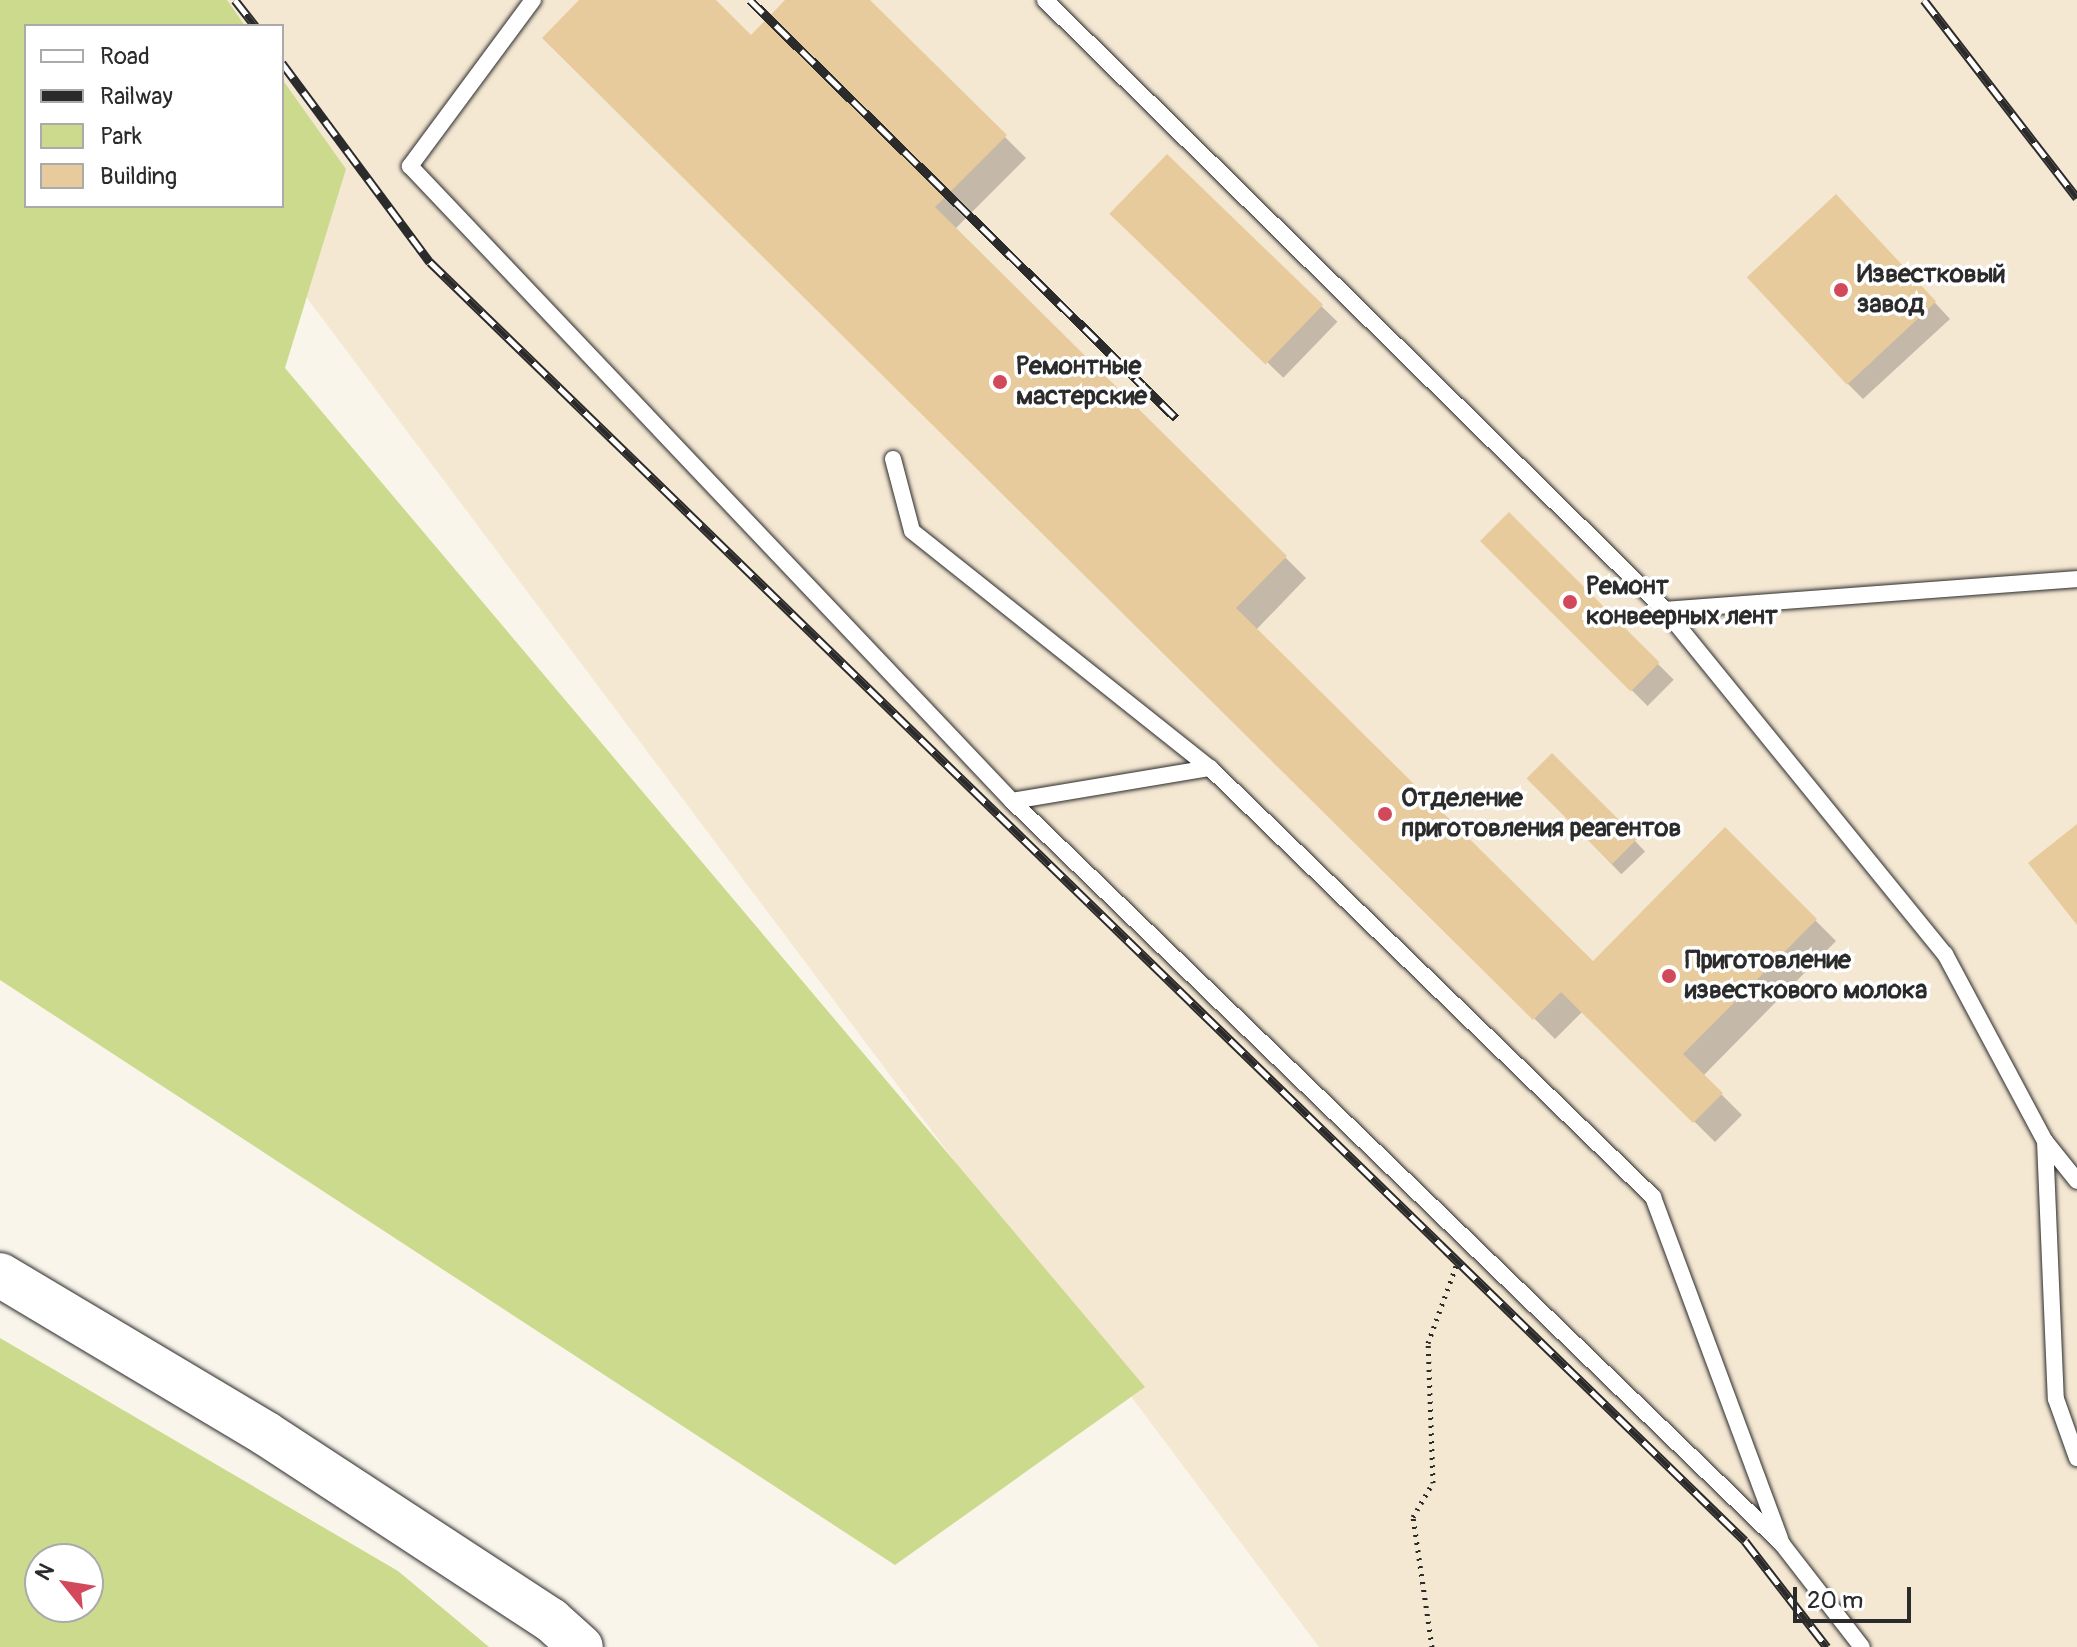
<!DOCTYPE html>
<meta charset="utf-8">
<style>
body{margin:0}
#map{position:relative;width:2077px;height:1647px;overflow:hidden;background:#faf5eb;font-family:Pangolin,sans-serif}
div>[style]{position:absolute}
.built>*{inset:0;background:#f5e8d3}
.green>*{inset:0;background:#ccda8e}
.shadow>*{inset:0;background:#0003;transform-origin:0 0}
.building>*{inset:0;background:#e8cb9c;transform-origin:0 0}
.path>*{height:5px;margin-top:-2.5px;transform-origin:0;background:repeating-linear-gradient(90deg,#2b2b2b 0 2px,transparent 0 8px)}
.roads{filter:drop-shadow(0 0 2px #2b2b2b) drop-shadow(0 0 2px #2b2b2b)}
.service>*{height:16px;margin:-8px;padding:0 8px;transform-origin:8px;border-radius:8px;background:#fff}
.secondary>*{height:44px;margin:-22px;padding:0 22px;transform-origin:22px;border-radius:22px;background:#fff}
.rail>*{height:9px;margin-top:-4.5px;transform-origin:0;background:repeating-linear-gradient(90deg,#fff 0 18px,#2b2b2b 0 36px);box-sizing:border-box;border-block:2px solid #2b2b2b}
.dots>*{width:22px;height:22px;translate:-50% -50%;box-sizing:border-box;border:4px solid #fff;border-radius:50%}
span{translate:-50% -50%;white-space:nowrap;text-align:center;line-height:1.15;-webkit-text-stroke:7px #fff;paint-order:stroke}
.poi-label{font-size:26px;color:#2b2b2b;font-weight:700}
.left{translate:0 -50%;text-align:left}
.legend{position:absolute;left:24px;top:24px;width:260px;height:184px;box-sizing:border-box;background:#fff;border:2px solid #aaa;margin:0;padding:10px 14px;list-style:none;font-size:24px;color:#2b2b2b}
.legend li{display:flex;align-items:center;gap:16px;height:40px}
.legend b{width:40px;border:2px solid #aaa}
.north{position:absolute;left:24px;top:1543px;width:80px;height:80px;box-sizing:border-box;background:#fff;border:2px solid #aaa;border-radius:50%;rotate:300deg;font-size:22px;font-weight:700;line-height:32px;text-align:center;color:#2b2b2b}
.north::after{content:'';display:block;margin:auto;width:28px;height:36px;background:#d1495b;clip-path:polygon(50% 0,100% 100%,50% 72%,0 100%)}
.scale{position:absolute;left:1793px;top:1587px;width:118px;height:36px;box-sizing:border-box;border:4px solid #2b2b2b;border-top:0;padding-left:10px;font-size:24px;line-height:28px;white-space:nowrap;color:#2b2b2b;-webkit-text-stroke:6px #fff;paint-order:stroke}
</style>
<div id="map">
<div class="built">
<i style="clip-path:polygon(83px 0,2077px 0,2077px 1647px,1319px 1647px,238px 206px,282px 206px,282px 26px,103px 26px)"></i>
</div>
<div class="green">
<i style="clip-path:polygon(0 0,227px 0,245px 26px,26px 26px,26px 206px,282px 206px,282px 79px,346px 169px,285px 368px,1145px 1387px,895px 1565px,0 980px)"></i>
<i style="clip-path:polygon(evenodd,0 1338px,398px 1571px,489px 1647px,0 1647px,0 1338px,40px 1559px,88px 1559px,88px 1607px,40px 1607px,40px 1559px)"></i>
</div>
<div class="shadow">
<i style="clip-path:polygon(582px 0,713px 0,751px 37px,788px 0,867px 0,1026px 158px,955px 229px,1306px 578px,1256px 630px,1593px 964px,1725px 830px,1836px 941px,1703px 1076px,1742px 1115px,1715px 1142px,1583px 1011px,1555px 1039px,545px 38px)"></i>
<i style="left:1167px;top:157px;width:237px;height:78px;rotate:44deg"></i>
<i style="clip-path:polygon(1852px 213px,1950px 319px,1863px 399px,1847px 383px)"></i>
<i style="left:1509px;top:515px;width:233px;height:37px;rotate:45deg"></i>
<i style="left:1552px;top:755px;width:134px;height:33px;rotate:46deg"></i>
</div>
<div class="building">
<i style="clip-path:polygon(579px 0,716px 0,751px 35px,785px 0,870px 0,1007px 135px,935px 207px,1287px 556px,1236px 608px,1593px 961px,1725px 827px,1817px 919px,1683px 1054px,1723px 1093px,1693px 1123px,1561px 992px,1533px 1020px,542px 38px)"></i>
<i style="left:1167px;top:154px;width:217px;height:83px;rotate:44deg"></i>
<i style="left:1836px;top:194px;width:147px;height:122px;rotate:47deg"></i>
<i style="left:1509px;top:512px;width:213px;height:41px;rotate:45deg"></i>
<i style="left:1552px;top:753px;width:121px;height:36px;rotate:45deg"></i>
<i style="clip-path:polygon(2077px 824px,2077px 925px,2028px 863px)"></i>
</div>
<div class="path">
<i style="left:1432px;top:1647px;width:131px;rotate:-98.3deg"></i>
<i style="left:1413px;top:1517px;width:39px;rotate:-60deg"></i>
<i style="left:1433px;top:1483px;width:140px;rotate:-92deg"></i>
<i style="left:1428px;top:1343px;width:82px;rotate:-70deg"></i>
</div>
<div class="roads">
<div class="service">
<i style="left:533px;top:0;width:207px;rotate:126.5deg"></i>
<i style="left:410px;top:166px;width:875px;rotate:46.53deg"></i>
<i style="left:1012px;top:801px;width:1070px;rotate:43.98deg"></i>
<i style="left:1782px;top:1544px;width:130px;rotate:52.2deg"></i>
<i style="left:1045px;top:0;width:870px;rotate:44.53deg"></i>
<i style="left:1665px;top:610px;width:413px;rotate:-4.3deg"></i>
<i style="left:893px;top:459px;width:74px;rotate:75.2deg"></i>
<i style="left:912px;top:531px;width:381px;rotate:38.5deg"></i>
<i style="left:1665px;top:610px;width:444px;rotate:50.9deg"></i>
<i style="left:1945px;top:954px;width:212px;rotate:61.9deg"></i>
<i style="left:2045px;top:1141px;width:258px;rotate:87.6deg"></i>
<i style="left:2056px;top:1399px;width:63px;rotate:70.4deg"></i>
<i style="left:1012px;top:801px;width:201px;rotate:-9.5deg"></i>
<i style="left:1210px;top:768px;width:617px;rotate:44.08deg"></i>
<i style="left:1653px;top:1197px;width:365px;rotate:69.6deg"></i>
<i style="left:2045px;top:1141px;width:51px;rotate:51.3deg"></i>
</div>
<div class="secondary">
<i style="left:0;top:1275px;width:309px;rotate:30.8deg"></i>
<i style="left:265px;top:1433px;width:342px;rotate:33.2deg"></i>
<i style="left:551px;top:1620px;width:40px;rotate:42deg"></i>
</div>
</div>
<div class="rail">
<i style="left:235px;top:0;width:33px;rotate:52deg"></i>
<i style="left:750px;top:0;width:597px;rotate:44.46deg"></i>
<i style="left:1924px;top:0;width:250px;rotate:52.3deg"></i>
<i style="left:282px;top:63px;width:248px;rotate:53.4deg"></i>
<i style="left:430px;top:262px;width:1834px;rotate:44.2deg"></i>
<i style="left:1745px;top:1541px;width:134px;rotate:52.3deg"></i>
</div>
<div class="dots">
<i style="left:1841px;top:290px;background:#d1495b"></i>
<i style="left:1000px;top:382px;background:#d1495b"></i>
<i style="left:1570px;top:602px;background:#d1495b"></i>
<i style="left:1385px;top:814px;background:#d1495b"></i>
<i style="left:1669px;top:976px;background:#d1495b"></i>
</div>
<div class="poi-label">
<span class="left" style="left:1857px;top:290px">Известковый<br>завод</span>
<span class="left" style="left:1016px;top:382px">Ремонтные<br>мастерские</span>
<span class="left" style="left:1586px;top:602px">Ремонт<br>конвеерных лент</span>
<span class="left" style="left:1401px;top:814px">Отделение<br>приготовления реагентов</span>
<span class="left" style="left:1685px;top:976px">Приготовление<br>известкового молока</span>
</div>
<ul class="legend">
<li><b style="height:10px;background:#fff"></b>Road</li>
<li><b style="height:10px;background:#2b2b2b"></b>Railway</li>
<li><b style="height:22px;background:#ccda8e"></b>Park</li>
<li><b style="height:22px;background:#e8cb9c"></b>Building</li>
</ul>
<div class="north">N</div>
<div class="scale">20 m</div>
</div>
